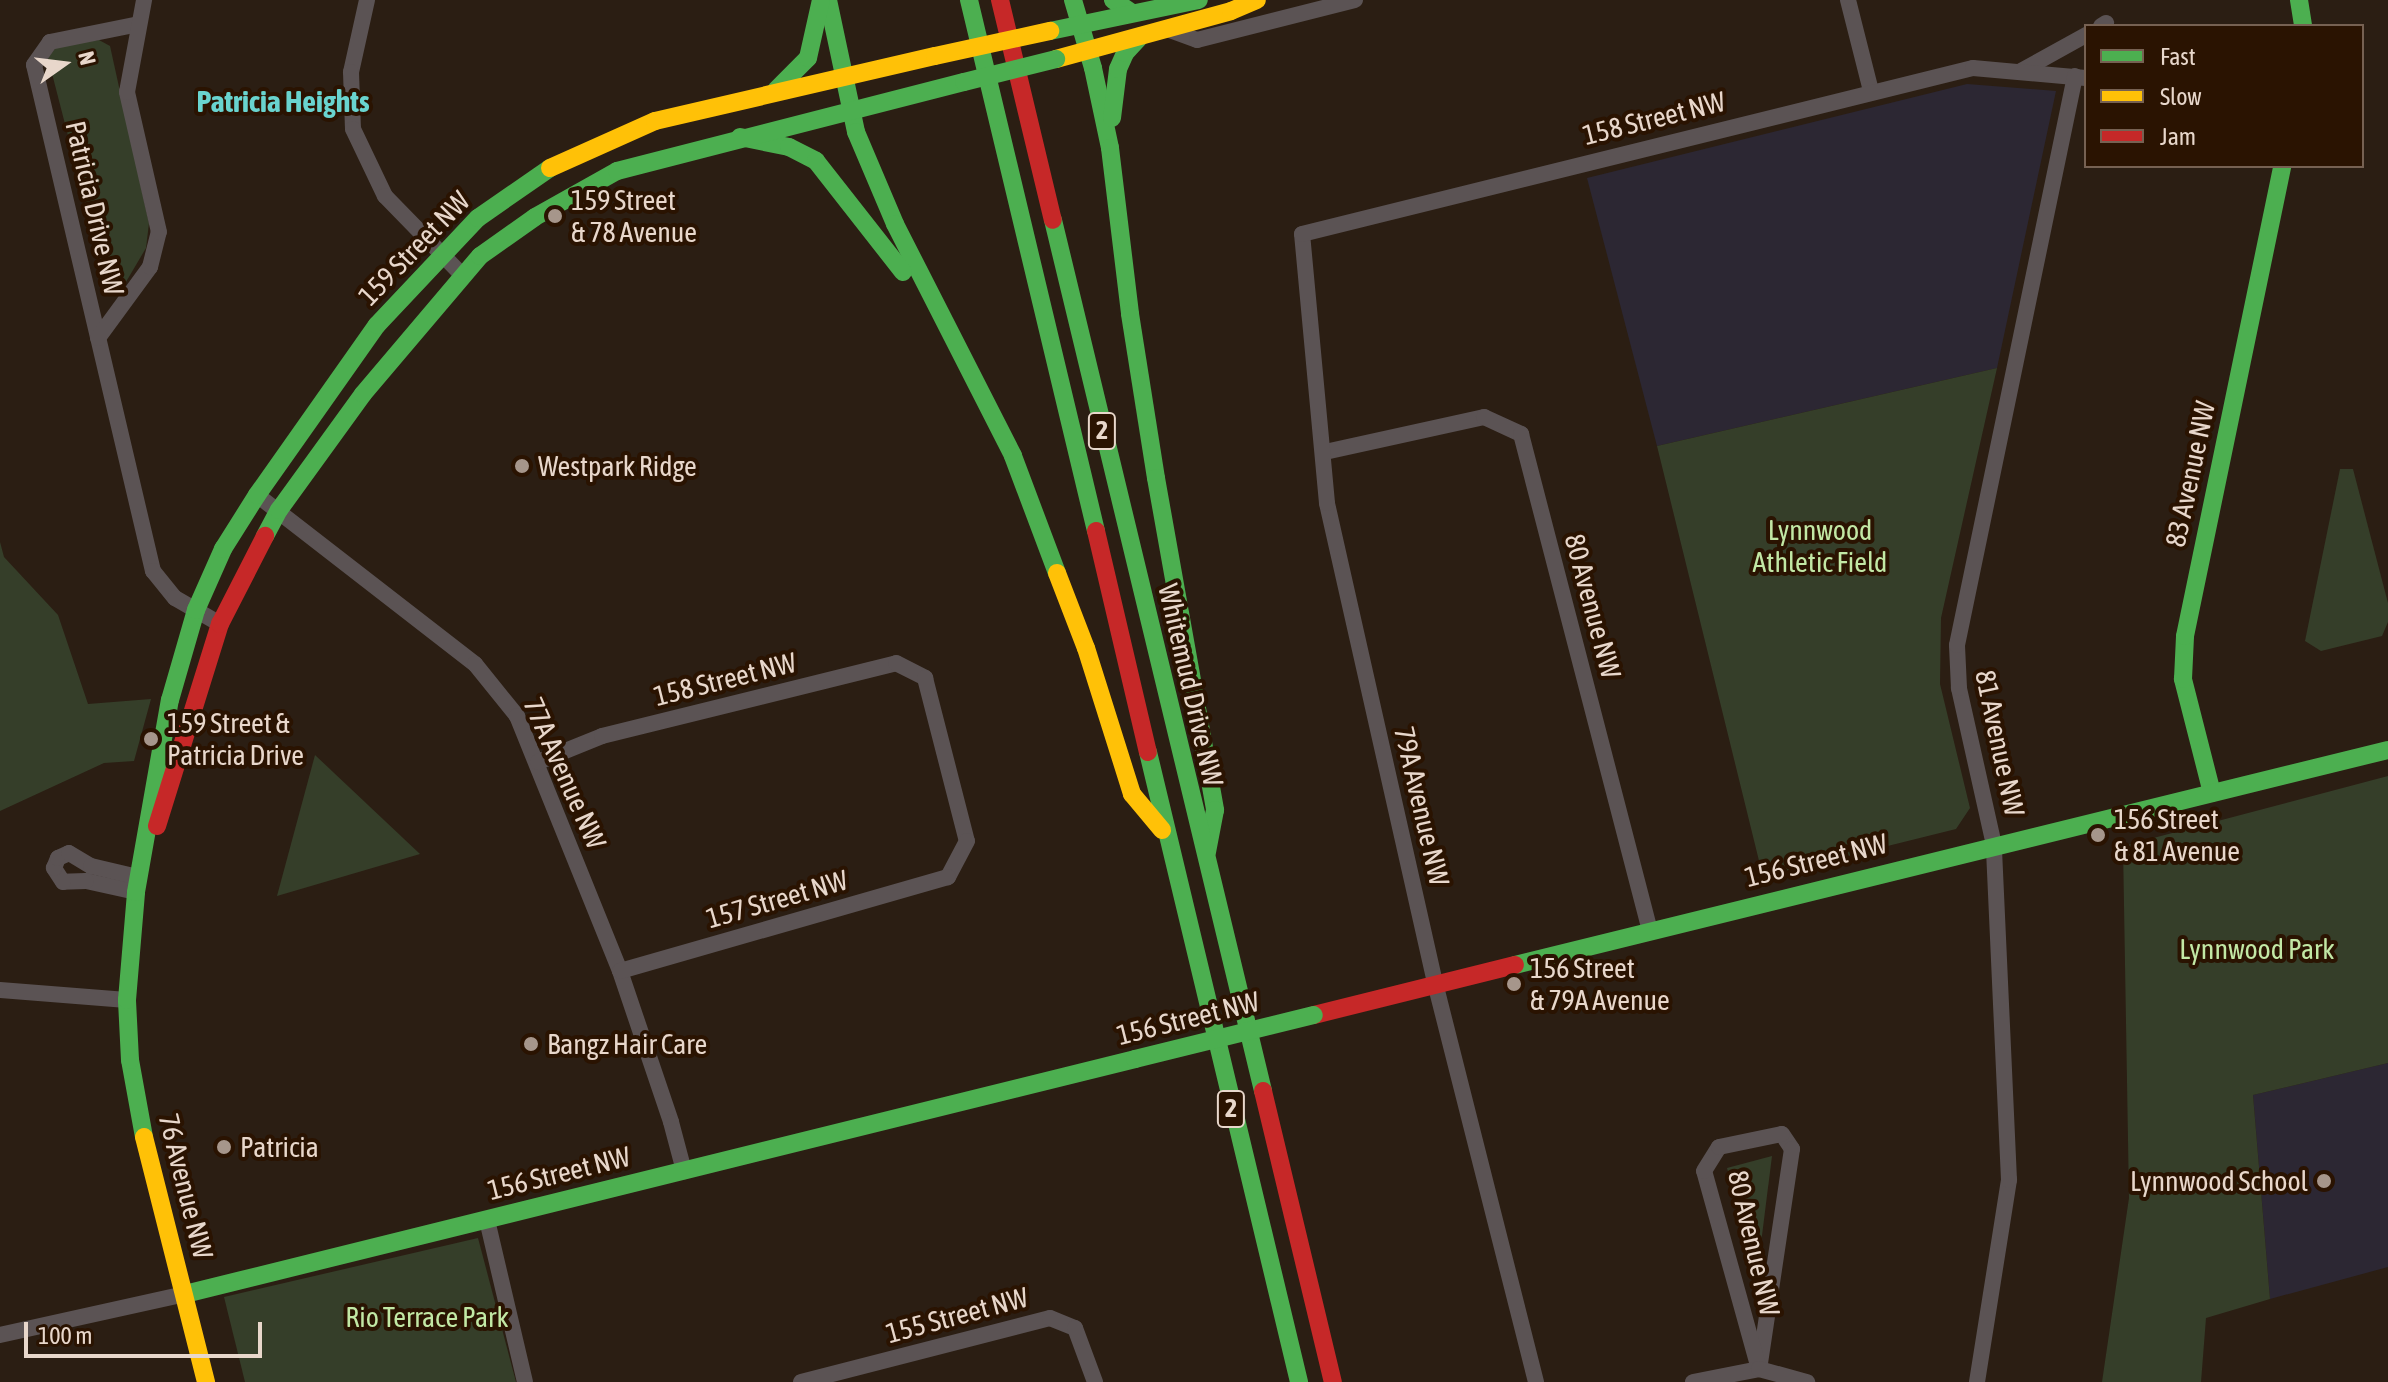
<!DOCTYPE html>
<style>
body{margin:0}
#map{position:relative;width:2388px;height:1382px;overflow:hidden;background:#2b1e13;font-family:"Asap Condensed",sans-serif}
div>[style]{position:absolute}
.education>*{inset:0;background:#2c2733}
.green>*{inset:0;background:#353e29}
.street>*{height:16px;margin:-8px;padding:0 8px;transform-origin:8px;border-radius:8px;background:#5b5354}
.fast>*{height:18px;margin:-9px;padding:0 9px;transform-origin:9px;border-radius:9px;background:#4caf50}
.slow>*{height:18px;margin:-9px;padding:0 9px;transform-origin:9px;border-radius:9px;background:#ffc107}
.jam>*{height:18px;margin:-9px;padding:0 9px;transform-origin:9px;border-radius:9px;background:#c62828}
.fast-bridge>*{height:18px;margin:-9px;padding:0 9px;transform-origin:9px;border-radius:9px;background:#4caf50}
.slow-bridge>*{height:18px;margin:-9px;padding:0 9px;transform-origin:9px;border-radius:9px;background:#ffc107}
.dots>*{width:22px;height:22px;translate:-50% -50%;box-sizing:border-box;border:4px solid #2a1301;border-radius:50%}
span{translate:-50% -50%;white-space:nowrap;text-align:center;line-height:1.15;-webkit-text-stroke:8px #2a1301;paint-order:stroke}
.shield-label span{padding:2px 6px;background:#2a1301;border:2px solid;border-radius:6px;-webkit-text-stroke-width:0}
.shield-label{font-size:26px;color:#e8d7cb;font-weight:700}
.street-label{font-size:28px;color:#e8d7cb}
.poi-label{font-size:28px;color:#e8d7cb}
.left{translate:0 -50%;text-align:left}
.right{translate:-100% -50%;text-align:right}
.park-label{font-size:28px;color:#c2e8a5}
.neighbourhood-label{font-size:30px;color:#69d4cf;font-weight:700}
.legend{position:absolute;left:2084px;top:24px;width:280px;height:144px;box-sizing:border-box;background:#2a1301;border:2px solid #766152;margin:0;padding:10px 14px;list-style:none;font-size:24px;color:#e8d7cb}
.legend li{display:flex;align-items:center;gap:16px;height:40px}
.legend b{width:40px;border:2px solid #766152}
.north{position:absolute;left:24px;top:24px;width:80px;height:80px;-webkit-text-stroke:6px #2a1301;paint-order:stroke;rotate:76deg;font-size:22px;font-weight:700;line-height:32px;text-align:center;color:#e8d7cb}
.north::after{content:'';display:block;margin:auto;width:28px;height:36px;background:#e8d7cb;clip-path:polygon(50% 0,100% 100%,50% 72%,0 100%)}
.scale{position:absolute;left:24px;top:1322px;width:238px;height:36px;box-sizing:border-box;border:4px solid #e8d7cb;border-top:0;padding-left:10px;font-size:24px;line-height:28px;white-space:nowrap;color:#e8d7cb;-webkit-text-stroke:6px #2a1301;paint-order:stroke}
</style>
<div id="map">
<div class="education">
<i style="clip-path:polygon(1967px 84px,2056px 91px,1997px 368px,1657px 446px,1587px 178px)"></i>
<i style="clip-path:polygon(2388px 1063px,2388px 1267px,2270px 1299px,2253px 1095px)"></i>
</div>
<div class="green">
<i style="clip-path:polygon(99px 40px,110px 46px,149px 223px,146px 248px,123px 287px,106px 283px,48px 58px,57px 46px)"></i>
<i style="clip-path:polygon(1997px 368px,1941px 618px,1940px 684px,1970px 808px,1956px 829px,1763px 877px,1657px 446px)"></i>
<i style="clip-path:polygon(2340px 469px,2353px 469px,2388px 603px,2388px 622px,2382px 636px,2321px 651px,2305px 641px)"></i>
<i style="clip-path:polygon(0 542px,4px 557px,58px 615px,88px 704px,151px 699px,134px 761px,104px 763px,0 811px)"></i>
<i style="clip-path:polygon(315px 755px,420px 854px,277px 896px)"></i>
<i style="clip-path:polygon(2388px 776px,2388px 1063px,2253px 1095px,2270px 1299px,2206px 1318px,2201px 1382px,2102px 1382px,2129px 1198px,2123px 846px)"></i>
<i style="clip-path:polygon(1772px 1156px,1757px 1275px,1727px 1168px)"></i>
<i style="clip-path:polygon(478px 1238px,516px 1382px,245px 1382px,224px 1297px)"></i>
</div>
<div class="street">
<i style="left:367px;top:0;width:74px;rotate:102.5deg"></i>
<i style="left:351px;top:72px;width:57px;rotate:88deg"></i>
<i style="left:353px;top:129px;width:74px;rotate:64.5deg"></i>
<i style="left:385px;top:196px;width:110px;rotate:45.7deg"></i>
<i style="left:1848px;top:0;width:94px;rotate:75.8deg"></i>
<i style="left:139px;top:24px;width:91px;rotate:168.6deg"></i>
<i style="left:50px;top:42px;width:28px;rotate:125deg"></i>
<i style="left:34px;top:65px;width:520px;rotate:76.77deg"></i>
<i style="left:153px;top:571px;width:35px;rotate:51deg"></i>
<i style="left:175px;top:598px;width:52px;rotate:30deg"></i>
<i style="left:2101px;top:26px;width:6px;rotate:-31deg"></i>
<i style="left:1167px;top:29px;width:32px;rotate:20deg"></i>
<i style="left:1197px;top:40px;width:163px;rotate:-14.2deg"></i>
<i style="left:2021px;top:71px;width:74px;rotate:-29deg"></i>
<i style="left:98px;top:338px;width:88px;rotate:-53.8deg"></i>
<i style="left:150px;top:267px;width:36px;rotate:-76deg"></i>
<i style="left:159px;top:232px;width:144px;rotate:-102.9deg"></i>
<i style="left:127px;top:92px;width:94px;rotate:-79.5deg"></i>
<i style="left:1325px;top:452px;width:163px;rotate:-12.4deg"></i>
<i style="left:1484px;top:417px;width:41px;rotate:24.7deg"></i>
<i style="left:1521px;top:434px;width:513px;rotate:75.45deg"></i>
<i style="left:257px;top:495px;width:276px;rotate:37.8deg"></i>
<i style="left:475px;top:664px;width:67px;rotate:51.1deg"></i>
<i style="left:517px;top:716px;width:275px;rotate:68deg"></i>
<i style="left:620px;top:971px;width:159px;rotate:71.3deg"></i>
<i style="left:671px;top:1122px;width:51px;rotate:75.1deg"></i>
<i style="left:538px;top:762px;width:69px;rotate:-22.1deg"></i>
<i style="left:602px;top:736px;width:303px;rotate:-13.9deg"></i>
<i style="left:896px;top:663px;width:33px;rotate:27deg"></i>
<i style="left:925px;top:678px;width:168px;rotate:75.6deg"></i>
<i style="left:967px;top:841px;width:41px;rotate:117.8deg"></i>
<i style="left:948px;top:877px;width:341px;rotate:164deg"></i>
<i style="left:136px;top:892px;width:51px;rotate:-167.6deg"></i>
<i style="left:86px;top:881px;width:23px;rotate:178deg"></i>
<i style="left:63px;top:882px;width:17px;rotate:-123deg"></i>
<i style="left:54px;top:868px;width:11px;rotate:-68deg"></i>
<i style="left:58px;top:858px;width:12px;rotate:-24deg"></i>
<i style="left:69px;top:853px;width:26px;rotate:31deg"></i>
<i style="left:91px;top:866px;width:48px;rotate:13.2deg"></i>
<i style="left:0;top:990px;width:127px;rotate:4.5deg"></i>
<i style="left:1782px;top:1134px;width:18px;rotate:56deg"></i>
<i style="left:1792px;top:1149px;width:222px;rotate:98.5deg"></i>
<i style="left:1759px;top:1369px;width:205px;rotate:-105.5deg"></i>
<i style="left:1704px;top:1171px;width:28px;rotate:-58deg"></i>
<i style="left:1719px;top:1147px;width:64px;rotate:-11.7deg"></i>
<i style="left:487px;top:1220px;width:166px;rotate:76.8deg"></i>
<i style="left:0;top:1335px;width:189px;rotate:-12.5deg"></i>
<i style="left:801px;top:1382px;width:257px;rotate:-14.4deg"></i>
<i style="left:1050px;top:1318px;width:27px;rotate:22deg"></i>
<i style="left:1075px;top:1328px;width:58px;rotate:69.7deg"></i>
<i style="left:1536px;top:1382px;width:407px;rotate:-104.2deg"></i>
<i style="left:1436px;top:987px;width:496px;rotate:-102.7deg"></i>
<i style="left:1327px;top:503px;width:270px;rotate:-95.3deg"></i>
<i style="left:1302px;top:234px;width:691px;rotate:-13.9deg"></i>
<i style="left:1973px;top:68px;width:113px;rotate:5.1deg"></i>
<i style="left:1693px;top:1382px;width:67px;rotate:-11.1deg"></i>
<i style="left:1759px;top:1369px;width:50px;rotate:15.2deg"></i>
<i style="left:1977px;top:1382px;width:205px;rotate:-81deg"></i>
<i style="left:2009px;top:1180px;width:335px;rotate:-92.6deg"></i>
<i style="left:1994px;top:845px;width:161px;rotate:-102.6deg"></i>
<i style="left:1959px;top:688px;width:43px;rotate:-92.7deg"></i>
<i style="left:1957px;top:645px;width:581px;rotate:-78.28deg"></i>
</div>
<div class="fast">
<i style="left:828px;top:0;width:135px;rotate:78deg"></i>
<i style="left:856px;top:132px;width:100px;rotate:67deg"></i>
<i style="left:895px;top:224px;width:260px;rotate:63deg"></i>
<i style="left:1013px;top:456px;width:125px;rotate:69.4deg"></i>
<i style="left:969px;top:0;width:546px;rotate:76.55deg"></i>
<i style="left:1073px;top:0;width:71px;rotate:73.6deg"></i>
<i style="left:1093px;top:68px;width:82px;rotate:78deg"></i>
<i style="left:1110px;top:148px;width:167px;rotate:83.1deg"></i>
<i style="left:1130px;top:314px;width:166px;rotate:81deg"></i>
<i style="left:1156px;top:478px;width:337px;rotate:79.9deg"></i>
<i style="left:1215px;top:810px;width:43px;rotate:100.8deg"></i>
<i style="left:1113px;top:0;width:23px;rotate:34deg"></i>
<i style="left:2299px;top:0;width:26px;rotate:81deg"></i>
<i style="left:1050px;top:31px;width:152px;rotate:-11.8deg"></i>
<i style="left:776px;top:90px;width:45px;rotate:-45deg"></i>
<i style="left:808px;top:58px;width:59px;rotate:-77.4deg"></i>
<i style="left:1112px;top:118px;width:49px;rotate:-83deg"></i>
<i style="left:1118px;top:69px;width:17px;rotate:-66deg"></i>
<i style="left:1125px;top:53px;width:23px;rotate:-47deg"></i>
<i style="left:740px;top:137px;width:50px;rotate:11.5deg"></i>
<i style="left:789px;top:147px;width:30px;rotate:27deg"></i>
<i style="left:816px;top:161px;width:141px;rotate:51.9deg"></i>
<i style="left:1053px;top:220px;width:896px;rotate:76.44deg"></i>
<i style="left:265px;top:536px;width:30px;rotate:-62deg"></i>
<i style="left:279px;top:510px;width:143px;rotate:-54.1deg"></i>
<i style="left:363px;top:394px;width:181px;rotate:-49.7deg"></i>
<i style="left:480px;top:256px;width:67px;rotate:-35.3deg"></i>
<i style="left:535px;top:217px;width:94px;rotate:-29.3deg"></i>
<i style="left:617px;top:171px;width:358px;rotate:-14.4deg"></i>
<i style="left:1148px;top:752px;width:648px;rotate:76.52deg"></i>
<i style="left:2212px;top:793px;width:118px;rotate:-104.3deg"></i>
<i style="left:2183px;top:679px;width:43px;rotate:-87.3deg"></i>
<i style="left:2185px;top:636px;width:480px;rotate:-78.3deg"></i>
<i style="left:1515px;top:965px;width:899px;rotate:-13.84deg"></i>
<i style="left:144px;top:1137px;width:78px;rotate:-100.3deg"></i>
<i style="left:130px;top:1060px;width:60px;rotate:-92.9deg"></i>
<i style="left:127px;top:1000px;width:108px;rotate:-85.2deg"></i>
<i style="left:136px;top:892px;width:195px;rotate:-80deg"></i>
<i style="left:170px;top:700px;width:94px;rotate:-73.9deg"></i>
<i style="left:196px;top:610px;width:67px;rotate:-66.1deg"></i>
<i style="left:223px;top:549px;width:64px;rotate:-57.8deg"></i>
<i style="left:257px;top:495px;width:208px;rotate:-54.8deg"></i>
<i style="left:377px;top:325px;width:147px;rotate:-46.7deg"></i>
<i style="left:478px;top:218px;width:88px;rotate:-34.8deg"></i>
<i style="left:185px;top:1294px;width:979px;rotate:-13.89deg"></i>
</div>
<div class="slow">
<i style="left:1056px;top:59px;width:181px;rotate:-15.3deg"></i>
<i style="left:1231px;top:11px;width:28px;rotate:-23deg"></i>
<i style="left:550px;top:168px;width:115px;rotate:-24.1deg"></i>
<i style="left:655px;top:121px;width:287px;rotate:-13.1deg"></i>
<i style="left:1057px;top:573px;width:80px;rotate:68.9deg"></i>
<i style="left:1086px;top:648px;width:153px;rotate:72.5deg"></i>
<i style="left:1132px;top:794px;width:47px;rotate:50.2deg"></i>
<i style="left:144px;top:1137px;width:253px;rotate:75.8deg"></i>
</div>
<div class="jam">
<i style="left:1000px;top:0;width:226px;rotate:76.5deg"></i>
<i style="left:1096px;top:531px;width:227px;rotate:76.8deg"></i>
<i style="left:157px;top:826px;width:212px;rotate:-72.7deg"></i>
<i style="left:220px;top:624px;width:99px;rotate:-62.9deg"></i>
<i style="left:1314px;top:1015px;width:207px;rotate:-14deg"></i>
<i style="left:1263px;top:1091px;width:299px;rotate:76.5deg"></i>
</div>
<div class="fast-bridge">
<i style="left:964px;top:82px;width:95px;rotate:-14deg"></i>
<i style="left:1135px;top:1059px;width:184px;rotate:-13.8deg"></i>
</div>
<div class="slow-bridge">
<i style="left:935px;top:56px;width:118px;rotate:-12.3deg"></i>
</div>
<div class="dots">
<i style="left:555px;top:216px;background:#a6968b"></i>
<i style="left:522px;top:466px;background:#a6968b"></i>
<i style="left:151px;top:739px;background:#a6968b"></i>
<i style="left:2098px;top:835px;background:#a6968b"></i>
<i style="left:1514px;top:984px;background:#a6968b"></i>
<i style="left:531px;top:1044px;background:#a6968b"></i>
<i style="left:224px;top:1147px;background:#a6968b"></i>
<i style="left:2324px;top:1181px;background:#a6968b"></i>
</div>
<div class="shield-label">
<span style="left:1102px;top:431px">2</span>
<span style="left:1231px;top:1109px">2</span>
</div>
<div class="street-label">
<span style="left:1654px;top:118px;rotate:-14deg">158 Street NW</span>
<span style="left:95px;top:208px;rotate:77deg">Patricia Drive NW</span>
<span style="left:414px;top:248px;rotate:-46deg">159 Street NW</span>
<span style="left:2190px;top:474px;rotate:-78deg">83 Avenue NW</span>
<span style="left:1593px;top:606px;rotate:75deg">80 Avenue NW</span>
<span style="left:725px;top:679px;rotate:-14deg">158 Street NW</span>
<span style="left:1191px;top:685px;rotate:77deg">Whitemud Drive NW</span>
<span style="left:2000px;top:743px;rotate:78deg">81 Avenue NW</span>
<span style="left:565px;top:773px;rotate:66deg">77A Avenue NW</span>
<span style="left:1422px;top:806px;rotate:77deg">79A Avenue NW</span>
<span style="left:1816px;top:860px;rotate:-14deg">156 Street NW</span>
<span style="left:777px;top:899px;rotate:-16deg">157 Street NW</span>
<span style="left:1188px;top:1018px;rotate:-14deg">156 Street NW</span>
<span style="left:559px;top:1173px;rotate:-14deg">156 Street NW</span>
<span style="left:186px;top:1186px;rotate:76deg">76 Avenue NW</span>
<span style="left:1754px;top:1243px;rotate:77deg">80 Avenue NW</span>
<span style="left:957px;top:1315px;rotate:-15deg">155 Street NW</span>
</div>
<div class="poi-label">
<span class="left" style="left:571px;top:216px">159 Street<br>&amp; 78 Avenue</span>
<span class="left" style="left:538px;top:466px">Westpark Ridge</span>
<span class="left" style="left:167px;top:739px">159 Street &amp;<br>Patricia Drive</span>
<span class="left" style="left:2114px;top:835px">156 Street<br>&amp; 81 Avenue</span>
<span class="left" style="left:1530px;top:984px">156 Street<br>&amp; 79A Avenue</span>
<span class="left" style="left:547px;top:1044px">Bangz Hair Care</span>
<span class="left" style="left:240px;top:1147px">Patricia</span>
<span class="right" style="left:2308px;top:1181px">Lynnwood School</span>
</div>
<div class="park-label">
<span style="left:1820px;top:546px">Lynnwood<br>Athletic Field</span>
<span style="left:2257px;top:949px">Lynnwood Park</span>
<span style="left:427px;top:1317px">Rio Terrace Park</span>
</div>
<div class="neighbourhood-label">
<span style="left:283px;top:101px">Patricia Heights</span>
</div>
<ul class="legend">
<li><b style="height:10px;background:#4caf50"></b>Fast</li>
<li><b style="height:10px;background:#ffc107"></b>Slow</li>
<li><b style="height:10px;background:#c62828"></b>Jam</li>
</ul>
<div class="north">N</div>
<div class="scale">100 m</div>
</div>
